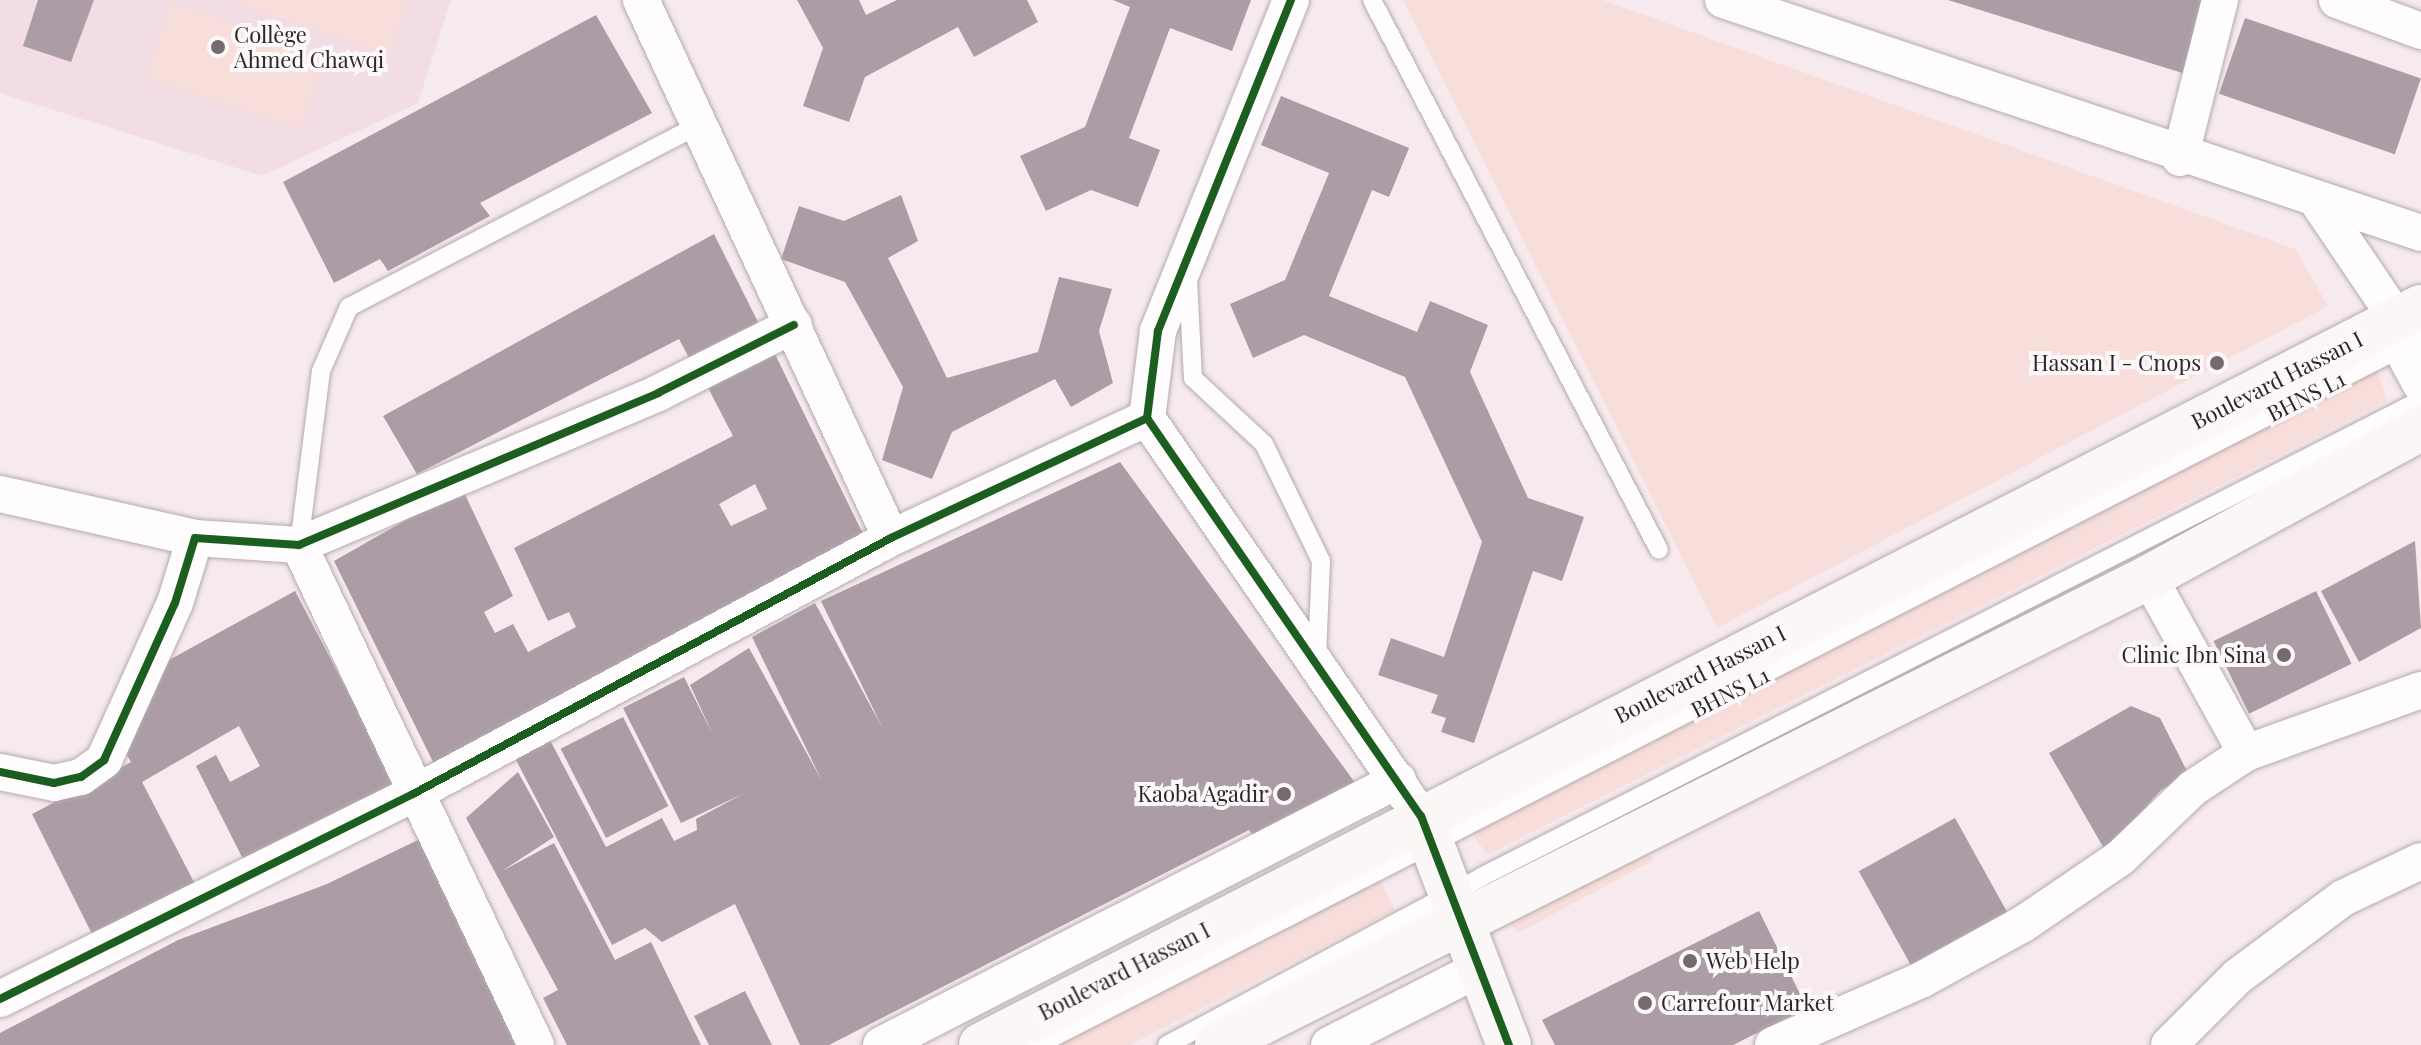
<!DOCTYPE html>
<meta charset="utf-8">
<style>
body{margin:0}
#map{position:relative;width:2421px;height:1045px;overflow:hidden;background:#f6eaee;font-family:"Playfair Display",serif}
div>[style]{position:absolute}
.built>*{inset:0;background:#f3dde4}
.green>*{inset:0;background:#f8deda;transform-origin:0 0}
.building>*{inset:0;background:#ab9ca6;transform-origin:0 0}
.roads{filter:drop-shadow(0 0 2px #b3abae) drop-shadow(0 0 2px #b3abae)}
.lane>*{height:18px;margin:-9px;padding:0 9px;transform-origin:9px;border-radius:9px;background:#fefcfc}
.street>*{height:36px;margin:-18px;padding:0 18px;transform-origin:18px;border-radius:18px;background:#fefcfc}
.secondary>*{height:44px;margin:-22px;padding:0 22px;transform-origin:22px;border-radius:22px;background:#fbf7f7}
.cycleway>*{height:8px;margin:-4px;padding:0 4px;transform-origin:4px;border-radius:4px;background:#1b5e20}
.dots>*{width:22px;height:22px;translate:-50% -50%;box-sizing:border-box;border:4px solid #fcf8fa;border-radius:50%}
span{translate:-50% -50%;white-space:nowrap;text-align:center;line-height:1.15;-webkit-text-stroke:8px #fcf8fa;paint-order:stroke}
.poi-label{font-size:22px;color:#2e2729}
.left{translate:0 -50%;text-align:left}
.right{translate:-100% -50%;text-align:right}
.street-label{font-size:22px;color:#2e2729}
</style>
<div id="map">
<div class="built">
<i style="clip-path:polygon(0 0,451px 0,418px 103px,262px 176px,0 93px)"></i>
</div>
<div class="green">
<i style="clip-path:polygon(226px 0,407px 0,389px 55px)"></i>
<i style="clip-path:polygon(1403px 0,1603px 0,2295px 249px,2328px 306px,1717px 628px)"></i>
<i style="left:171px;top:3px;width:163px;height:79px;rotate:18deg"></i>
<i style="clip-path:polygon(2373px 357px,2387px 401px,1487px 855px,1470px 829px)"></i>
<i style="clip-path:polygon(1635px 844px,1654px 860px,1518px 933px,1505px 917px)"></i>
<i style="clip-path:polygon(1374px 869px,1395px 910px,1130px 1045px,1036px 1045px)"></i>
</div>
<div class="building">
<i style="clip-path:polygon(38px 0,94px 0,71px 62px,23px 46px)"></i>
<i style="clip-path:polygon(797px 0,859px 0,866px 15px,897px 0,1027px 0,1038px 22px,974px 57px,958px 27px,865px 77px,849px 122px,803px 106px,823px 48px)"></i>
<i style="clip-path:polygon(1113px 0,1251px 0,1232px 51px,1170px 28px,1129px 138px,1160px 150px,1138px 207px,1091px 190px,1046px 211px,1020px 156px,1085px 127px,1130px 7px)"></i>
<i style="clip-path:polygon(1948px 0,2215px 0,2192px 76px)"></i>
<i style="clip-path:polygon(596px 15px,652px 113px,480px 203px,490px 216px,388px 271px,380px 259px,334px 283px,283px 182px)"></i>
<i style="left:2245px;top:18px;width:186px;height:80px;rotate:19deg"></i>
<i style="clip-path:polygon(1281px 96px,1409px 148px,1389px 197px,1372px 190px,1329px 296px,1417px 332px,1430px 301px,1488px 325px,1470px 372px,1528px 498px,1584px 517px,1562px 581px,1533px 571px,1474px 743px,1441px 732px,1446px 718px,1431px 713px,1438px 695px,1378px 675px,1391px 638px,1444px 657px,1482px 542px,1405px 377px,1304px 335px,1253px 358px,1230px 304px,1285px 280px,1329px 173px,1261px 145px)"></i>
<i style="clip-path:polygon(901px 195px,918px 241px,888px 258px,947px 378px,1038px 352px,1059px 277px,1112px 289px,1099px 331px,1113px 383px,1071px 407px,1055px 379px,952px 432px,932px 479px,882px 460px,903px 387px,845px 282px,781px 259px,799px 206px,844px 221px)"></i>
<i style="clip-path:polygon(714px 234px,764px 334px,696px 371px,679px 339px,417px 474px,383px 416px)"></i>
<i style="clip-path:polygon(evenodd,772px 348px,865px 538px,434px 764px,334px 561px,462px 488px,513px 596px,484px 612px,495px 633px,513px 624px,528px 652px,576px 627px,569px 612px,548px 621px,514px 548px,733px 436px,705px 382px,772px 348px,755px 484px,767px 509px,731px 526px,719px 504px,755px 484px)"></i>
<i style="clip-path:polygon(1120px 462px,1356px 784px,1255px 838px,1249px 830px,829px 1045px,800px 1045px,735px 904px,662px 942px,645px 928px,612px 945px,515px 758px,550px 740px,606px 847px,662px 818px,674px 841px,697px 830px,696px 819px,743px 794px,681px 823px,623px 708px,684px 677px,713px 735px,690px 685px,749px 648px,822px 781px,752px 637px,815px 603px,883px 729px,821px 601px)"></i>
<i style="clip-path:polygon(2415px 541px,2421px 628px,2359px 662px,2321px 591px)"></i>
<i style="clip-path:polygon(295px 591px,399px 789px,248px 869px,196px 766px,216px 755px,230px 782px,260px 766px,239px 726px,142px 782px,195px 884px,95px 940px,32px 814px,131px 762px,123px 748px,149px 671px)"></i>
<i style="left:2316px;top:591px;width:81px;height:114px;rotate:64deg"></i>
<i style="clip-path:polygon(2131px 706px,2160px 718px,2189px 775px,2161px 790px,2106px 852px,2049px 753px)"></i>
<i style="left:623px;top:717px;width:100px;height:70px;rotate:63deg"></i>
<i style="clip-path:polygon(518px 772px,554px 837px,502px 871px,554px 843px,615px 960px,651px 942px,701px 1045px,567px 1045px,543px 998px,558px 990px,466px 818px)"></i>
<i style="left:1955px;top:818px;width:108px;height:110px;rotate:61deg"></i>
<i style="clip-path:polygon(422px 838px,528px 1045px,0 1045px,0 1033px,178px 940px,327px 884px)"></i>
<i style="clip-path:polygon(1759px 911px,1807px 1008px,1733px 1045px,1555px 1045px,1542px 1020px)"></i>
<i style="clip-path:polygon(745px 991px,772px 1045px,709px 1045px,694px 1016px)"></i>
</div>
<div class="roads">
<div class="lane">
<i style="left:1372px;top:0;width:620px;rotate:62.44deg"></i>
<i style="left:1188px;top:280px;width:98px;rotate:87.1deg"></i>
<i style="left:1193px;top:378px;width:97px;rotate:42.9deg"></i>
<i style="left:1264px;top:444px;width:130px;rotate:64deg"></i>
<i style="left:1321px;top:561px;width:95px;rotate:92.4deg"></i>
<i style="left:299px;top:545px;width:175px;rotate:-82.8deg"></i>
<i style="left:321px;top:371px;width:70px;rotate:-66.4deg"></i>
<i style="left:349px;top:307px;width:396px;rotate:-27.5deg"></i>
<i style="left:1038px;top:1045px;width:1553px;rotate:-27.08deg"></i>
<i style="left:1167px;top:1045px;width:356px;rotate:-28.1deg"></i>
<i style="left:1481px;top:877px;width:1054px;rotate:-26.91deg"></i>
</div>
<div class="street">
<i style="left:641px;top:0;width:593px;rotate:65.08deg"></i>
<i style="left:1291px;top:0;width:357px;rotate:111.9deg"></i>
<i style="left:1158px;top:331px;width:88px;rotate:97.2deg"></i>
<i style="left:1147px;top:418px;width:483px;rotate:55.5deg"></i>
<i style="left:1723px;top:0;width:736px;rotate:18.46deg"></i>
<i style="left:2337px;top:0;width:90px;rotate:20.3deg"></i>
<i style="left:2180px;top:158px;width:163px;rotate:-75.8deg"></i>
<i style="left:2317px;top:201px;width:143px;rotate:55.9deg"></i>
<i style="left:2397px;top:319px;width:29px;rotate:82deg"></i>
<i style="left:2401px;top:348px;width:42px;rotate:61.6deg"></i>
<i style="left:0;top:494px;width:200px;rotate:12.7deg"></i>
<i style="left:299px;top:545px;width:553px;rotate:64.64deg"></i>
<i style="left:2149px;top:577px;width:201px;rotate:61.1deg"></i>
<i style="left:0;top:772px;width:55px;rotate:11.5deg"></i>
<i style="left:54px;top:783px;width:28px;rotate:-13deg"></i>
<i style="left:81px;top:777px;width:29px;rotate:-36deg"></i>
<i style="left:104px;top:760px;width:172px;rotate:-65.7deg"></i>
<i style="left:175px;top:603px;width:68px;rotate:-72.9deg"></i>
<i style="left:195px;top:538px;width:104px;rotate:3.9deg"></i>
<i style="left:299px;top:545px;width:390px;rotate:-22.9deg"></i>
<i style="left:658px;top:393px;width:152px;rotate:-26.6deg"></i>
<i style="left:0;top:999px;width:461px;rotate:-26.4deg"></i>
<i style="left:413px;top:794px;width:542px;rotate:-28.17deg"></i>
<i style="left:891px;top:538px;width:283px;rotate:-25.1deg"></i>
<i style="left:881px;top:1045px;width:581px;rotate:-27.14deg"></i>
<i style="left:1329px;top:1045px;width:173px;rotate:-26.9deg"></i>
<i style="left:1773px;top:1045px;width:162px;rotate:-23.7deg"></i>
<i style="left:1921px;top:980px;width:116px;rotate:-28.8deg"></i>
<i style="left:2023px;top:924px;width:117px;rotate:-34.2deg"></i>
<i style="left:2120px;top:858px;width:101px;rotate:-43.8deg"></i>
<i style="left:2193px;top:788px;width:64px;rotate:-33.4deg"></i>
<i style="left:2246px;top:753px;width:186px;rotate:-19.8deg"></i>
<i style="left:2169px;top:1045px;width:96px;rotate:-45deg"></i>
<i style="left:2237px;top:977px;width:132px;rotate:-36.7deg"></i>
<i style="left:2343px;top:898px;width:86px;rotate:-25.4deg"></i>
</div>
<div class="secondary">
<i style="left:1421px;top:816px;width:245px;rotate:69deg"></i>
<i style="left:981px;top:1045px;width:1618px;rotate:-27.14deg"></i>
<i style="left:1217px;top:1045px;width:1043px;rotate:-26.66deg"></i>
<i style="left:2149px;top:577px;width:310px;rotate:-28.6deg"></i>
</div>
</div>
<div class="cycleway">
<i style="left:1291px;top:0;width:357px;rotate:111.9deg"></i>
<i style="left:1158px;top:331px;width:88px;rotate:97.2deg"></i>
<i style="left:1147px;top:418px;width:483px;rotate:55.5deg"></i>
<i style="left:1421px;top:816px;width:245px;rotate:69deg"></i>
<i style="left:0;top:772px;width:55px;rotate:11.5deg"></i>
<i style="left:54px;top:783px;width:28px;rotate:-13deg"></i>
<i style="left:81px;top:777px;width:29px;rotate:-36deg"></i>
<i style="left:104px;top:760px;width:172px;rotate:-65.7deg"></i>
<i style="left:175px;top:603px;width:68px;rotate:-72.9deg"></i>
<i style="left:195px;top:538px;width:104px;rotate:3.9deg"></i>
<i style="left:299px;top:545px;width:390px;rotate:-22.9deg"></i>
<i style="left:658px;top:393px;width:152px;rotate:-26.6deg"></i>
<i style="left:0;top:999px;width:461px;rotate:-26.4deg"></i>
<i style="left:413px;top:794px;width:542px;rotate:-28.17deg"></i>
<i style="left:891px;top:538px;width:283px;rotate:-25.1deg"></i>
</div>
<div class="dots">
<i style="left:218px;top:47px;background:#746b6e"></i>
<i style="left:2217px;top:363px;background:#746b6e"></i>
<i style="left:2284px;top:655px;background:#746b6e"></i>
<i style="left:1284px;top:794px;background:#746b6e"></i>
<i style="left:1690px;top:961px;background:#746b6e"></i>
<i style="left:1645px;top:1003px;background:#746b6e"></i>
</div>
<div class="poi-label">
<span class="left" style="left:234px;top:47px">Collège<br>Ahmed Chawqi</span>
<span class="right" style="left:2201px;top:363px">Hassan I - Cnops</span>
<span class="right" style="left:2266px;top:655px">Clinic Ibn Sina</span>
<span class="right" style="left:1268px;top:794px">Kaoba Agadir</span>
<span class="left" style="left:1706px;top:961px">Web Help</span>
<span class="left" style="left:1661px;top:1003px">Carrefour Market</span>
</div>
<div class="street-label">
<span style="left:2277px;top:380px;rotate:-27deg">Boulevard Hassan I</span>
<span style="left:2306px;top:396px;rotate:-27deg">BHNS L1</span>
<span style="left:1700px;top:674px;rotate:-27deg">Boulevard Hassan I</span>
<span style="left:1730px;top:692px;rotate:-27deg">BHNS L1</span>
<span style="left:1124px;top:971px;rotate:-27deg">Boulevard Hassan I</span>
</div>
</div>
